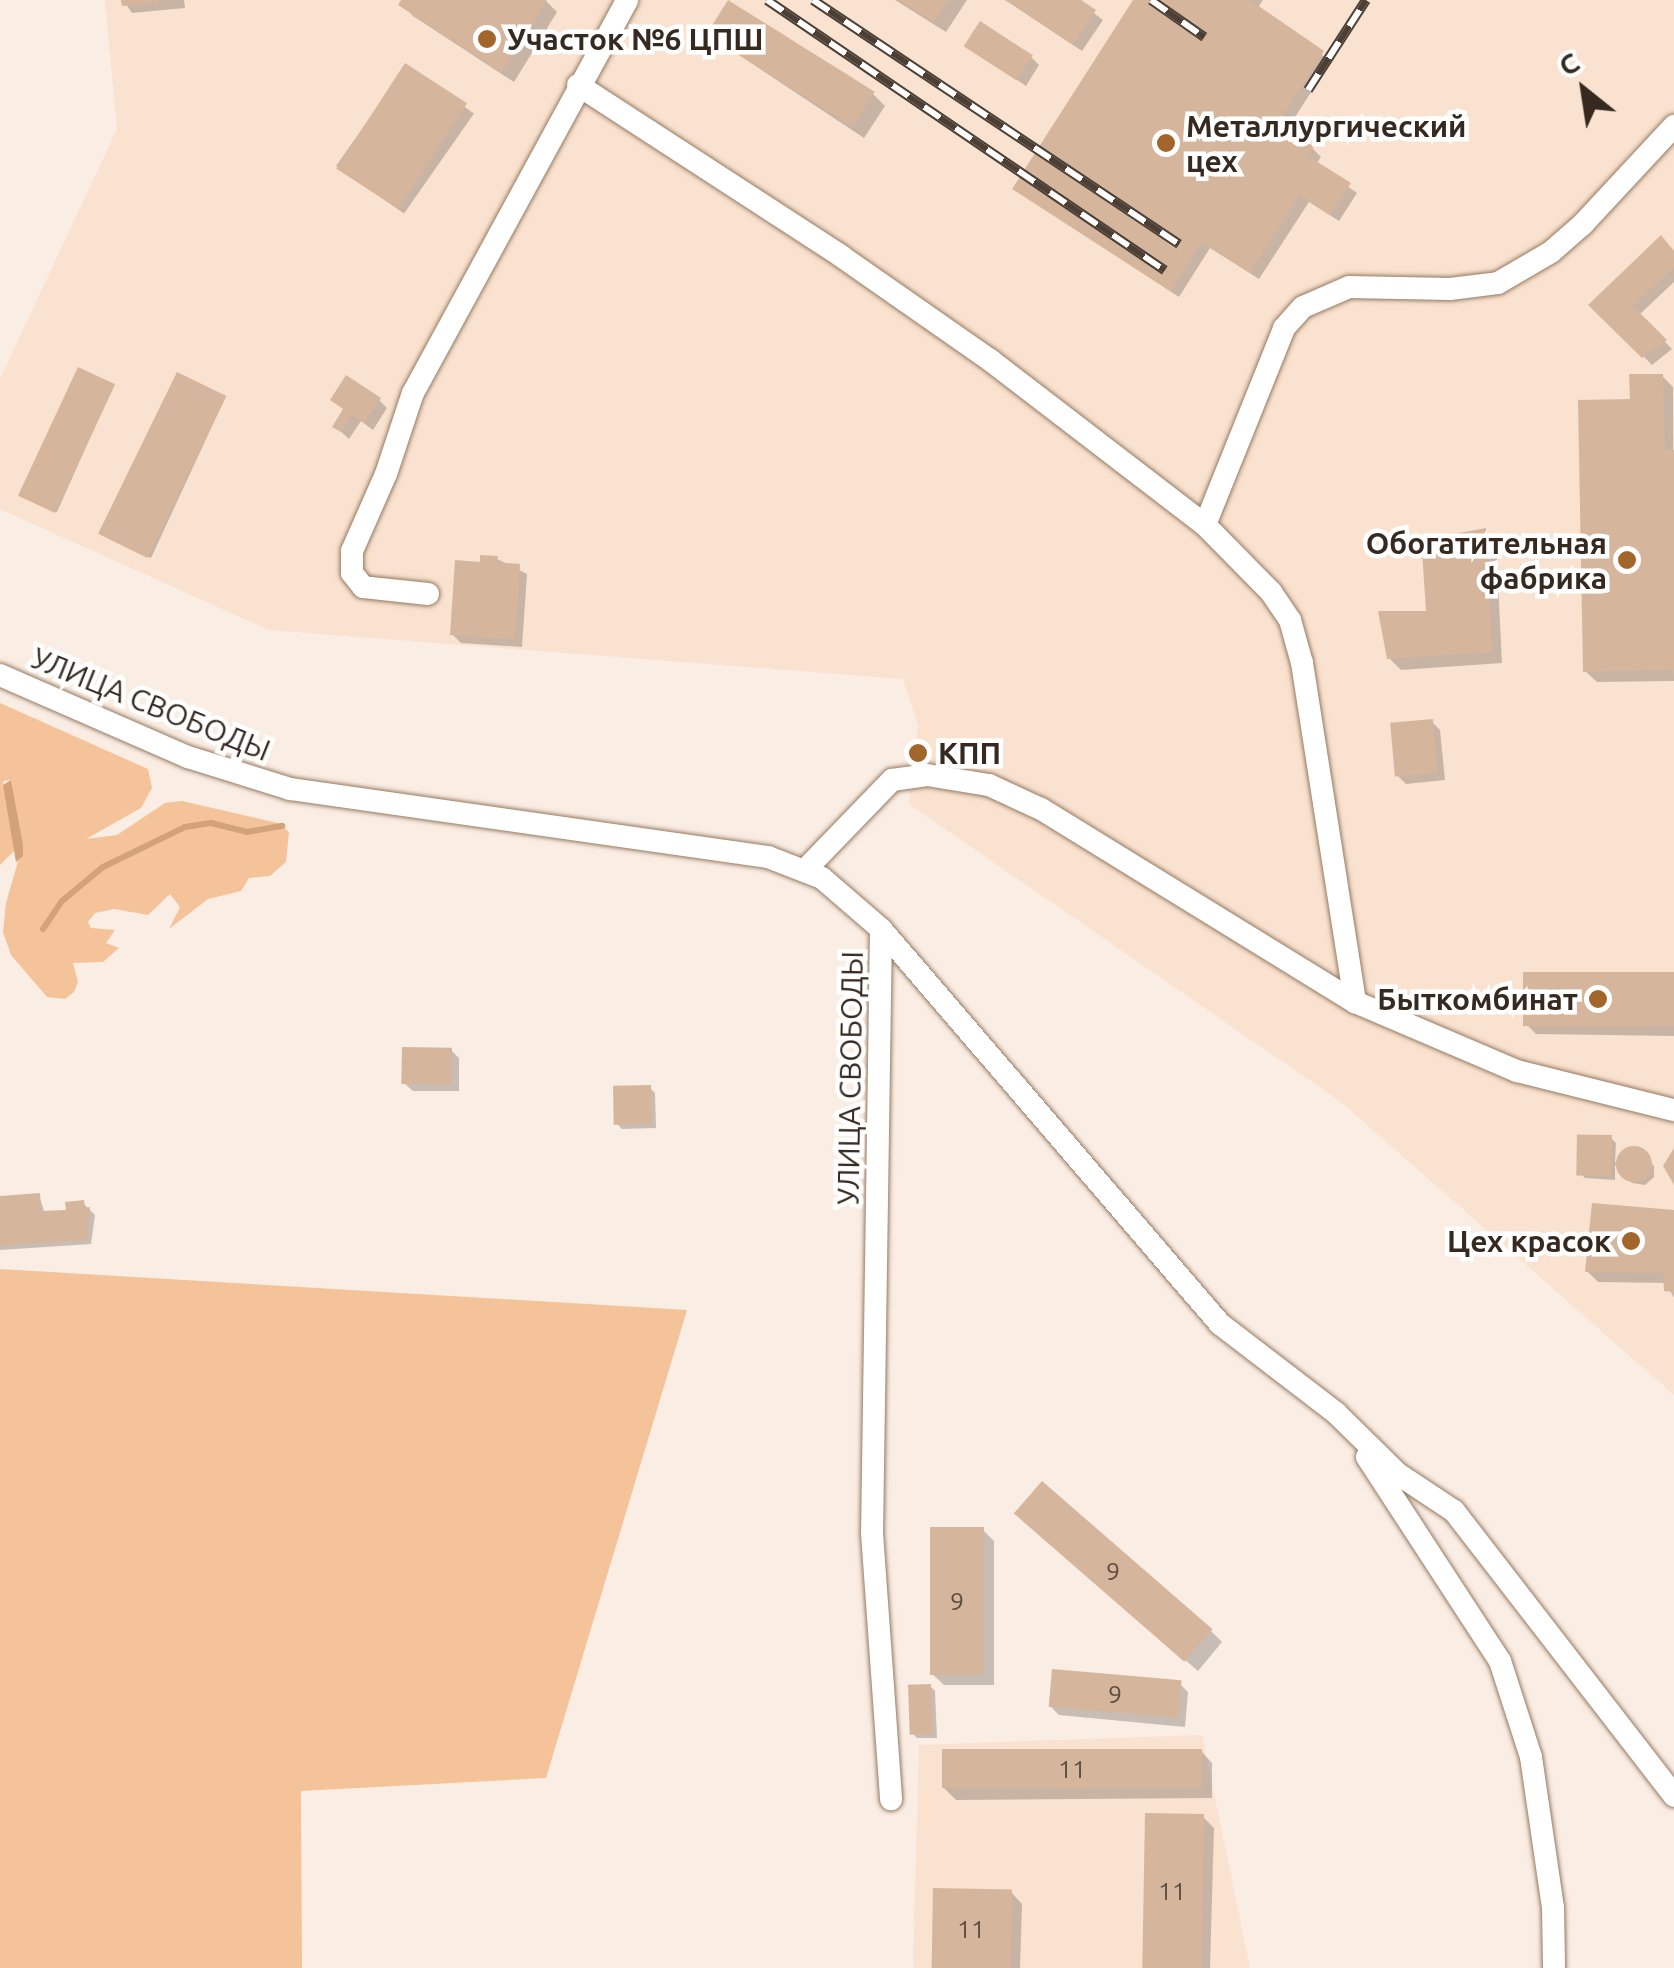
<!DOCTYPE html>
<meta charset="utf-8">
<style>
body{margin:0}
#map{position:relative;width:1674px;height:1968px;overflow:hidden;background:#faede3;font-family:Ubuntu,sans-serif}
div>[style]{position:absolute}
.built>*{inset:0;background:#f9e2cf}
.green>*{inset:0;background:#f4c399}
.water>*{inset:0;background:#d2a278}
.shadow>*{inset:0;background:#0003;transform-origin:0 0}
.stream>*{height:6px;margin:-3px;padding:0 3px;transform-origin:3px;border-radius:3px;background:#d2a278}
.building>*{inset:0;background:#d5b69d;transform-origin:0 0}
.round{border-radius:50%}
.roads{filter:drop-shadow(0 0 2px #967a62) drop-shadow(0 0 2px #967a62)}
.street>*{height:22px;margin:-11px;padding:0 11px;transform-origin:11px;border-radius:11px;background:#fff}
.rail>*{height:10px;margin-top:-5px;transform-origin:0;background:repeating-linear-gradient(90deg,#fff 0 19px,#4c4036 0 38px);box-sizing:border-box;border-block:2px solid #4c4036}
.dots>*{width:28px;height:28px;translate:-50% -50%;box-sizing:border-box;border:5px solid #fff;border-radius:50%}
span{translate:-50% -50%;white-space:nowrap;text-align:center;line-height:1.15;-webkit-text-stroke:9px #fff;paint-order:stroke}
.number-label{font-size:25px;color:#5e4d3f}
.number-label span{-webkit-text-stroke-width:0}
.poi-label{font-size:30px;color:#362a20;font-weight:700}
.left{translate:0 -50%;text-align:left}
.right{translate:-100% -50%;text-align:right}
.street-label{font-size:30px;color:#362a20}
.north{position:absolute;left:1534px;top:40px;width:100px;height:100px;-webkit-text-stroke:8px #fff;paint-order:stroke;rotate:330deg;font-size:28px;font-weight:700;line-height:40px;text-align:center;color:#362a20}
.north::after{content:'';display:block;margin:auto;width:35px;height:45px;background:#362a20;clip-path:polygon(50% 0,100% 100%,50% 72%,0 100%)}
</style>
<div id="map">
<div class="built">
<i style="clip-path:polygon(105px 0,1674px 0,1674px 1395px,1341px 1102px,909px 804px,918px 725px,903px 679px,269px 630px,0 509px,0 379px,117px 129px)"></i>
<i style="clip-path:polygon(1202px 1735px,1250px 1968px,913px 1968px,919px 1745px)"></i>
</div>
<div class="green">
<i style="clip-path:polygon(0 703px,148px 769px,152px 788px,141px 808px,86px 839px,117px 835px,165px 803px,182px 801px,278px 823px,289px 832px,286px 862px,270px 876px,249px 878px,241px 891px,208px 899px,169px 929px,180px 907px,170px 894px,148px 915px,114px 909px,95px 913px,88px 922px,91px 928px,115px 930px,106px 943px,119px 948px,103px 962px,73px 963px,78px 982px,74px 992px,65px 999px,47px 997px,11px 955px,3px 932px,6px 903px,23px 844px,11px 780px,3px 781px,16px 849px,0 865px)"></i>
<i style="clip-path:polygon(0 1269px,687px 1310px,546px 1778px,301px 1791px,302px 1968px,0 1968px)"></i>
</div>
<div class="water">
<i style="clip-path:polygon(11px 780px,23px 844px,23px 856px,16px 862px,3px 785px)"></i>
</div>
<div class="shadow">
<i style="clip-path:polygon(123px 0,184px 0,185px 8px,132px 13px)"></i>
<i style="clip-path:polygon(404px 0,545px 0,557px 12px,514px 82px,413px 16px,402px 4px)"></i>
<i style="clip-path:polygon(895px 0,967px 0,946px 32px)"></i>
<i style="clip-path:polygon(1005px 0,1077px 0,1103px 20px,1082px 51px)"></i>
<i style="clip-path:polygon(1136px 0,1263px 0,1256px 10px,1331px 61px,1281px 139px,1299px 150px,1313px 149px,1321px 157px,1316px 164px,1357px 193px,1339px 221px,1309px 202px,1259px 279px,1210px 248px,1179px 297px,1015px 189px)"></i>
<i style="clip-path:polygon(709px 35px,873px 94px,885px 106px,864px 138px)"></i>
<i style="clip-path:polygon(967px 46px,1031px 57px,1039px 65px,1026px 86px)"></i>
<i style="left:406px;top:66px;width:83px;height:122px;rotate:35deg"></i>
<i style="clip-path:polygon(1674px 253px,1674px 282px,1639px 315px,1672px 349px,1652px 365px,1592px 305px)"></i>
<i style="clip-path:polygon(1662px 376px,1673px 387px,1674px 681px,1597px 682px,1585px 671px,1632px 401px)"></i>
<i style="clip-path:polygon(113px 386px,57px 512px,24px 497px)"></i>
<i style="clip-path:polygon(225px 398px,151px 558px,104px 536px)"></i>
<i style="clip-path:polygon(333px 400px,379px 400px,387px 408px,373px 430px,361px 421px,349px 439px,335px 426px,345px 410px)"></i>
<i style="clip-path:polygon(1485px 531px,1496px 542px,1502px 663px,1401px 670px,1389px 658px,1429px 613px,1456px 554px)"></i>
<i style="clip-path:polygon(497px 559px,527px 574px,522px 647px,461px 643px,452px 634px,482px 565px)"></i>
<i style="clip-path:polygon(1432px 722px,1440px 730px,1445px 780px,1406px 784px,1398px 776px)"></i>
<i style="clip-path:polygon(1674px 975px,1674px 1036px,1536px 1034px,1525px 1023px)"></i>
<i style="clip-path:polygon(451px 1050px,459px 1058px,459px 1091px,413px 1091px,404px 1083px)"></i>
<i style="clip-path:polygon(650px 1088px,655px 1093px,656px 1128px,622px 1129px,617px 1124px)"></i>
<i style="clip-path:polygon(1611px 1138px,1616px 1143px,1615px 1163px,1626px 1151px,1640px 1150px,1654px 1166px,1654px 1177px,1645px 1185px,1632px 1183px,1615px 1165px,1615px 1180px,1585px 1178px,1580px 1173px)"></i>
<i style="clip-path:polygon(39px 1195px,45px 1214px,69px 1212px,83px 1203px,95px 1215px,91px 1244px,0 1250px,0 1198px)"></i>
<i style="clip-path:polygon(1674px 1212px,1674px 1298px,1666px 1283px,1598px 1282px,1587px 1271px)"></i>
<i style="clip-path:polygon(1028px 1524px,1211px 1631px,1222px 1642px,1198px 1671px)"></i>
<i style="clip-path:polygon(983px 1530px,994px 1541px,994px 1685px,944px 1685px,932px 1674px)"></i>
<i style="clip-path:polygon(1180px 1684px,1188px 1692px,1185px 1727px,1059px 1715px,1051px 1707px)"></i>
<i style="clip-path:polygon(930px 1686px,935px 1691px,937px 1738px,917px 1738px,912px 1733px)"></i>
<i style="clip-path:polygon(1201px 1751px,1212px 1763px,1212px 1798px,956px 1800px,944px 1788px)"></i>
<i style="clip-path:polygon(1203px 1817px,1214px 1828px,1210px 1968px,1144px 1968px)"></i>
<i style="clip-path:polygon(1011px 1892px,1022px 1904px,1020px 1968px,933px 1968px)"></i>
</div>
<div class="stream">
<i style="left:43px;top:929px;width:34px;rotate:-56deg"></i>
<i style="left:62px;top:901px;width:53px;rotate:-39.7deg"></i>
<i style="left:103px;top:867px;width:91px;rotate:-26deg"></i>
<i style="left:185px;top:827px;width:26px;rotate:-9deg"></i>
<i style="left:211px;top:823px;width:37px;rotate:14deg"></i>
<i style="left:247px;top:832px;width:36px;rotate:-10deg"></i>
</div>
<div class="building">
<i style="clip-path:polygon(121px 0,159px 0,159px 3px,122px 6px)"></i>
<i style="clip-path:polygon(401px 0,547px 0,502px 73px,398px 5px)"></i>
<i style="left:728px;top:0;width:173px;height:41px;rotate:32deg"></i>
<i style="clip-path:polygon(898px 0,949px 0,934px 22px)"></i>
<i style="clip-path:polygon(1006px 0,1081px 0,1096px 10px,1073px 45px)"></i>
<i style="clip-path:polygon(1133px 0,1250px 0,1324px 51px,1273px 131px,1298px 147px,1303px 139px,1314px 147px,1308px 156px,1351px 183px,1330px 215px,1300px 195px,1250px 273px,1202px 242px,1170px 291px,1012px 189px)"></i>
<i style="left:980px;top:21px;width:63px;height:30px;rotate:33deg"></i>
<i style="left:405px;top:63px;width:74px;height:126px;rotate:33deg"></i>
<i style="clip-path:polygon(1661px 235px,1674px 251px,1674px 267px,1633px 306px,1667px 340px,1642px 358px,1588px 305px)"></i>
<i style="left:78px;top:367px;width:41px;height:142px;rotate:25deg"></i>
<i style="left:177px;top:372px;width:55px;height:180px;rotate:26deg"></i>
<i style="clip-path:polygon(1629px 374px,1663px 374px,1665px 450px,1674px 450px,1674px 670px,1583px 672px,1578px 400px,1630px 399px)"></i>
<i style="clip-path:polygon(346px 375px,381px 398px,364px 423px,352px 415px,341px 432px,332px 427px,343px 409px,330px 400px)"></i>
<i style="clip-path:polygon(1486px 528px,1492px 652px,1387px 659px,1378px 611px,1426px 611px,1422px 551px,1454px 552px,1454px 534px)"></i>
<i style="clip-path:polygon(480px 555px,498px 556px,497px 562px,520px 564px,515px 640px,450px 635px,455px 560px,480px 562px)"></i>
<i style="left:1433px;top:719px;width:54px;height:43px;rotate:85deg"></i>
<i style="left:914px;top:744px;width:11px;height:18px;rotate:5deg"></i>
<i style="left:1674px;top:972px;width:54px;height:151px;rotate:90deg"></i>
<i style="left:402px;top:1047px;width:50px;height:37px;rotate:1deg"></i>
<i style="left:651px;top:1085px;width:39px;height:38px;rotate:89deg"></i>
<i style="left:1612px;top:1135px;width:41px;height:35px;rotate:91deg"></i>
<i class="round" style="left:1616px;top:1146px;width:36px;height:36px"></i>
<i style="clip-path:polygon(1674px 1148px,1674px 1185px,1663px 1166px)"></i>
<i style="clip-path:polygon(40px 1193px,41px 1211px,66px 1210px,65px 1202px,84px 1200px,85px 1208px,90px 1207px,87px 1240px,0 1246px,0 1196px)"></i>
<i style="clip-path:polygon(1592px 1203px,1674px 1210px,1674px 1292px,1664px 1291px,1663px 1273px,1585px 1272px)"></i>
<i style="left:1042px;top:1481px;width:226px;height:43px;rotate:41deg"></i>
<i style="left:930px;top:1527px;width:54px;height:148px"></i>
<i style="left:1052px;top:1669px;width:130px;height:38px;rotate:5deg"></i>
<i style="left:931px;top:1684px;width:50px;height:23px;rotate:88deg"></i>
<i style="left:1202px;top:1749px;width:39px;height:260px;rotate:90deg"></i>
<i style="left:1145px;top:1813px;width:59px;height:155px;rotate:1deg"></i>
<i style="left:933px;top:1888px;width:79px;height:80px;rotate:1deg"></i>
</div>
<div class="roads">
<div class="street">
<i style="left:578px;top:85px;width:314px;rotate:33deg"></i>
<i style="left:841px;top:256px;width:182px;rotate:34.9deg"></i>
<i style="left:990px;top:360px;width:271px;rotate:37.5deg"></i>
<i style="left:1205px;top:525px;width:94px;rotate:45.4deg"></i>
<i style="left:1271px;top:592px;width:34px;rotate:56deg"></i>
<i style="left:1290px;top:620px;width:45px;rotate:74.4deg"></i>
<i style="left:1302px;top:663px;width:343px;rotate:81.1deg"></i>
<i style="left:1205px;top:525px;width:212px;rotate:-68.1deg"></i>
<i style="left:1284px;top:328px;width:28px;rotate:-48deg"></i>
<i style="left:1303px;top:307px;width:50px;rotate:-23.5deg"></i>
<i style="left:1349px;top:287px;width:101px;rotate:1.1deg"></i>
<i style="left:1450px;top:289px;width:48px;rotate:-7.1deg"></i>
<i style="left:1498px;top:283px;width:61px;rotate:-30.3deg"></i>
<i style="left:1551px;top:252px;width:43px;rotate:-41.2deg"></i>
<i style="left:1583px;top:224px;width:134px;rotate:-47.1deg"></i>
<i style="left:428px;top:594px;width:65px;rotate:-173.9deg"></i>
<i style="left:363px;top:587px;width:18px;rotate:-128deg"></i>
<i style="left:352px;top:573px;width:22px;rotate:-90deg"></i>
<i style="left:352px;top:551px;width:84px;rotate:-66.2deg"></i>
<i style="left:386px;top:474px;width:85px;rotate:-71.6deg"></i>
<i style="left:413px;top:393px;width:447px;rotate:-61.4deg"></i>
<i style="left:0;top:675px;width:205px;rotate:23.6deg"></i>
<i style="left:188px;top:757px;width:107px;rotate:17.4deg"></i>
<i style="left:290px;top:789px;width:483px;rotate:8.1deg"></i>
<i style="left:768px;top:857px;width:58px;rotate:21.3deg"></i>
<i style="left:822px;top:878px;width:78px;rotate:40.8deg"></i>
<i style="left:881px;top:929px;width:604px;rotate:90.85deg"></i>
<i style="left:872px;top:1533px;width:267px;rotate:85.9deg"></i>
<i style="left:806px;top:869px;width:124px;rotate:-46deg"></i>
<i style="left:892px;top:780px;width:35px;rotate:-8deg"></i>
<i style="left:927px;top:775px;width:63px;rotate:9.2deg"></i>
<i style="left:989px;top:785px;width:57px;rotate:24.8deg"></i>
<i style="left:1041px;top:809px;width:369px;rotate:31.6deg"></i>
<i style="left:1355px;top:1002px;width:176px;rotate:23.1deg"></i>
<i style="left:1517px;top:1071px;width:162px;rotate:14deg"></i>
<i style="left:881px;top:929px;width:521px;rotate:49.36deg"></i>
<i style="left:1220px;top:1324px;width:146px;rotate:37.5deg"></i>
<i style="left:1336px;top:1413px;width:87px;rotate:44.5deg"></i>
<i style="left:1398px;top:1474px;width:67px;rotate:33.5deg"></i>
<i style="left:1454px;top:1511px;width:360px;rotate:52.3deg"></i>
<i style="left:1367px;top:1457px;width:244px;rotate:56.9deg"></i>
<i style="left:1500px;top:1661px;width:101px;rotate:72.1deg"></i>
<i style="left:1531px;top:1757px;width:153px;rotate:81.7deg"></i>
<i style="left:1553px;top:1908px;width:60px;rotate:89deg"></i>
</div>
</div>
<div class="rail">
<i style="left:767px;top:0;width:481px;rotate:34.2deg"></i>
<i style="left:813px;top:0;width:440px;rotate:33.7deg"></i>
<i style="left:1151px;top:0;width:65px;rotate:34.9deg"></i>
<i style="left:1308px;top:90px;width:107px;rotate:-57.2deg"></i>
</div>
<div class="dots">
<i style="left:487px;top:39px;background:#a3662a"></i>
<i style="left:1166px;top:143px;background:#a3662a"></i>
<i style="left:1627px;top:560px;background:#a3662a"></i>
<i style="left:918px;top:753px;background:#a3662a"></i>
<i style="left:1598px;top:999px;background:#a3662a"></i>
<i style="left:1631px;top:1241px;background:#a3662a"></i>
</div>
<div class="number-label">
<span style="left:1113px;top:1571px">9</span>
<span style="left:957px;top:1601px">9</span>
<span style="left:1115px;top:1694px">9</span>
<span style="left:1072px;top:1769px">11</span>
<span style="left:1172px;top:1891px">11</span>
<span style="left:971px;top:1929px">11</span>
</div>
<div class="poi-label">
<span class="left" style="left:507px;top:39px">Участок №6 ЦПШ</span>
<span class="left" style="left:1186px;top:143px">Металлургический<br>цех</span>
<span class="right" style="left:1607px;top:560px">Обогатительная<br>фабрика</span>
<span class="left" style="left:938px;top:753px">КПП</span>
<span class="right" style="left:1578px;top:999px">Быткомбинат</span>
<span class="right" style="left:1611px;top:1241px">Цех красок</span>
</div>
<div class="street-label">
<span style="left:151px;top:704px;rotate:22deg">УЛИЦА СВОБОДЫ</span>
<span style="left:850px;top:1078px;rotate:-89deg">УЛИЦА СВОБОДЫ</span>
</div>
<div class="north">С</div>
</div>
